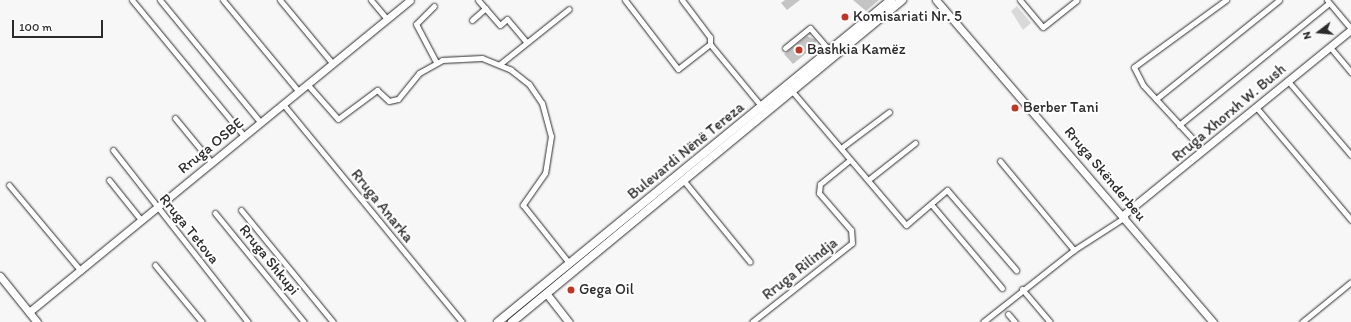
<!DOCTYPE html>
<meta charset="utf-8">
<style>
body{margin:0}
#map{position:relative;width:1351px;height:322px;overflow:hidden;background:#f7f7f7;font-family:Itim,sans-serif}
div>[style]{position:absolute}
.green>*{inset:0;background:#d9d9d9}
.building>*{inset:0;background:#c4c4c4}
.roads{filter:drop-shadow(0 0 1px #2b2b2b) drop-shadow(0 0 1px #2b2b2b)}
.street>*{height:5px;margin:-2.5px;padding:0 2.5px;transform-origin:2.5px;border-radius:2.5px;background:#fff}
.secondary>*{height:7px;margin:-3.5px;padding:0 3.5px;transform-origin:3.5px;border-radius:3.5px;background:#fff}
.primary>*{height:8px;margin:-4px;padding:0 4px;transform-origin:4px;border-radius:4px;background:#fff}
.dots>*{width:11px;height:11px;translate:-50% -50%;box-sizing:border-box;border:2px solid #fff;border-radius:50%}
span{translate:-50% -50%;white-space:nowrap;text-align:center;line-height:1.15;-webkit-text-stroke:4px #fff;paint-order:stroke}
.poi-label{font-size:15px;color:#2b2b2b}
.left{translate:0 -50%;text-align:left}
.street-label{font-size:15px;color:#2b2b2b}
.north{position:absolute;left:1299px;top:12px;width:40px;height:40px;-webkit-text-stroke:3px #fff;paint-order:stroke;rotate:254deg;font-size:11px;font-weight:700;line-height:16px;text-align:center;color:#2b2b2b}
.north::after{content:'';display:block;margin:auto;width:14px;height:18px;background:#2b2b2b;clip-path:polygon(50% 0,100% 100%,50% 72%,0 100%)}
.scale{position:absolute;left:12px;top:20px;width:91px;height:18px;box-sizing:border-box;border:2px solid #2b2b2b;border-top:0;padding-left:5px;font-size:12px;line-height:14px;white-space:nowrap;color:#2b2b2b;-webkit-text-stroke:3px #fff;paint-order:stroke}
</style>
<div id="map">
<div class="green">
<i style="clip-path:polygon(1017px 6px,1031px 23px,1023px 30px,1011px 11px)"></i>
</div>
<div class="building">
<i style="clip-path:polygon(785px 0,800px 0,787px 10px,781px 3px)"></i>
<i style="clip-path:polygon(853px 0,879px 0,866px 11px)"></i>
<i style="clip-path:polygon(807px 36px,816px 40px,815px 46px,793px 64px,784px 54px)"></i>
</div>
<div class="roads">
<div class="street">
<i style="left:132px;top:0;width:176px;rotate:50.5deg"></i>
<i style="left:160px;top:0;width:159px;rotate:50.6deg"></i>
<i style="left:223px;top:0;width:119px;rotate:50.4deg"></i>
<i style="left:280px;top:0;width:83px;rotate:50.4deg"></i>
<i style="left:371px;top:0;width:25px;rotate:50deg"></i>
<i style="left:478px;top:0;width:33px;rotate:49deg"></i>
<i style="left:500px;top:25px;width:9px;rotate:-41deg"></i>
<i style="left:507px;top:19px;width:30px;rotate:50deg"></i>
<i style="left:625px;top:0;width:87px;rotate:52.5deg"></i>
<i style="left:678px;top:69px;width:41px;rotate:-38deg"></i>
<i style="left:682px;top:0;width:46px;rotate:52.9deg"></i>
<i style="left:710px;top:37px;width:7px;rotate:90deg"></i>
<i style="left:710px;top:44px;width:82px;rotate:50.5deg"></i>
<i style="left:1020px;top:0;width:35px;rotate:50deg"></i>
<i style="left:1043px;top:27px;width:43px;rotate:-38.5deg"></i>
<i style="left:1327px;top:0;width:38px;rotate:50deg"></i>
<i style="left:434px;top:6px;width:25px;rotate:135deg"></i>
<i style="left:416px;top:24px;width:43px;rotate:62.2deg"></i>
<i style="left:472px;top:20px;width:18px;rotate:-41deg"></i>
<i style="left:1330px;top:47px;width:33px;rotate:50deg"></i>
<i style="left:785px;top:48px;width:32px;rotate:-39deg"></i>
<i style="left:810px;top:28px;width:30px;rotate:49deg"></i>
<i style="left:500px;top:64px;width:88px;rotate:-38.6deg"></i>
<i style="left:1288px;top:81px;width:97px;rotate:49.6deg"></i>
<i style="left:308px;top:85px;width:45px;rotate:48.6deg"></i>
<i style="left:338px;top:119px;width:49px;rotate:-36.6deg"></i>
<i style="left:377px;top:90px;width:16px;rotate:43deg"></i>
<i style="left:389px;top:101px;width:9px;rotate:-13deg"></i>
<i style="left:398px;top:99px;width:33px;rotate:-51deg"></i>
<i style="left:419px;top:73px;width:26px;rotate:-29deg"></i>
<i style="left:442px;top:60px;width:40px;rotate:-2.9deg"></i>
<i style="left:482px;top:58px;width:31px;rotate:22deg"></i>
<i style="left:511px;top:70px;width:23px;rotate:38deg"></i>
<i style="left:529px;top:84px;width:23px;rotate:56deg"></i>
<i style="left:542px;top:103px;width:34px;rotate:75deg"></i>
<i style="left:551px;top:136px;width:37px;rotate:99deg"></i>
<i style="left:545px;top:173px;width:39px;rotate:125deg"></i>
<i style="left:523px;top:205px;width:75px;rotate:51.5deg"></i>
<i style="left:792px;top:91px;width:176px;rotate:49.6deg"></i>
<i style="left:906px;top:225px;width:54px;rotate:-40.5deg"></i>
<i style="left:947px;top:190px;width:106px;rotate:49.2deg"></i>
<i style="left:1156px;top:99px;width:158px;rotate:-38.8deg"></i>
<i style="left:283px;top:104px;width:282px;rotate:50.6deg"></i>
<i style="left:1256px;top:107px;width:148px;rotate:49.9deg"></i>
<i style="left:175px;top:118px;width:58px;rotate:50.6deg"></i>
<i style="left:1179px;top:125px;width:193px;rotate:-39.1deg"></i>
<i style="left:841px;top:148px;width:60px;rotate:-36.9deg"></i>
<i style="left:113px;top:150px;width:219px;rotate:51.9deg"></i>
<i style="left:1203px;top:150px;width:88px;rotate:-132.7deg"></i>
<i style="left:1143px;top:85px;width:20px;rotate:-117deg"></i>
<i style="left:1134px;top:67px;width:114px;rotate:-36.1deg"></i>
<i style="left:1000px;top:161px;width:116px;rotate:50.3deg"></i>
<i style="left:1074px;top:250px;width:61px;rotate:-32.9deg"></i>
<i style="left:109px;top:180px;width:51px;rotate:51.3deg"></i>
<i style="left:868px;top:180px;width:60px;rotate:-38.2deg"></i>
<i style="left:684px;top:181px;width:104px;rotate:50.8deg"></i>
<i style="left:9px;top:185px;width:112px;rotate:50.1deg"></i>
<i style="left:931px;top:204px;width:110px;rotate:49.8deg"></i>
<i style="left:241px;top:210px;width:145px;rotate:50.6deg"></i>
<i style="left:215px;top:213px;width:141px;rotate:50.8deg"></i>
<i style="left:155px;top:265px;width:74px;rotate:50.5deg"></i>
<i style="left:1022px;top:289px;width:43px;rotate:49.7deg"></i>
<i style="left:1008px;top:314px;width:11px;rotate:49deg"></i>
<i style="left:752px;top:322px;width:127px;rotate:-38.3deg"></i>
<i style="left:852px;top:243px;width:13px;rotate:-94deg"></i>
<i style="left:851px;top:230px;width:49px;rotate:-130.9deg"></i>
<i style="left:819px;top:193px;width:9px;rotate:-84deg"></i>
<i style="left:820px;top:184px;width:38px;rotate:-39deg"></i>
<i style="left:983px;top:322px;width:116px;rotate:-38.4deg"></i>
<i style="left:1302px;top:322px;width:63px;rotate:-39.2deg"></i>
</div>
<div class="secondary">
<i style="left:936px;top:0;width:425px;rotate:49.3deg"></i>
<i style="left:1123px;top:215px;width:294px;rotate:-39.1deg"></i>
<i style="left:0;top:276px;width:59px;rotate:51.2deg"></i>
<i style="left:546px;top:293px;width:37px;rotate:52deg"></i>
<i style="left:29px;top:312px;width:492px;rotate:-39.3deg"></i>
</div>
<div class="primary">
<i style="left:498px;top:322px;width:508px;rotate:-39.33deg"></i>
<i style="left:512px;top:322px;width:506px;rotate:-39.54deg"></i>
</div>
</div>
<div class="dots">
<i style="left:845px;top:17px;background:#c8321e"></i>
<i style="left:799px;top:50px;background:#c8321e"></i>
<i style="left:1015px;top:108px;background:#c8321e"></i>
<i style="left:571px;top:290px;background:#c8321e"></i>
</div>
<div class="poi-label">
<span class="left" style="left:853px;top:17px">Komisariati Nr. 5</span>
<span class="left" style="left:807px;top:50px">Bashkia Kamëz</span>
<span class="left" style="left:1023px;top:108px">Berber Tani</span>
<span class="left" style="left:579px;top:290px">Gega Oil</span>
</div>
<div class="street-label">
<span style="left:1229px;top:113px;rotate:-40deg">Rruga Xhorxh W. Bush</span>
<span style="left:211px;top:146px;rotate:-39deg">Rruga OSBE</span>
<span style="left:686px;top:151px;rotate:-39deg">Bulevardi Nënë Tereza</span>
<span style="left:1105px;top:174px;rotate:50deg">Rruga Skënderbeu</span>
<span style="left:382px;top:206px;rotate:51deg">Rruga Anarka</span>
<span style="left:189px;top:229px;rotate:51deg">Rruga Tetova</span>
<span style="left:269px;top:260px;rotate:51deg">Rruga Shkupi</span>
<span style="left:800px;top:269px;rotate:-38deg">Rruga Rilindja</span>
</div>
<div class="north">N</div>
<div class="scale">100 m</div>
</div>
